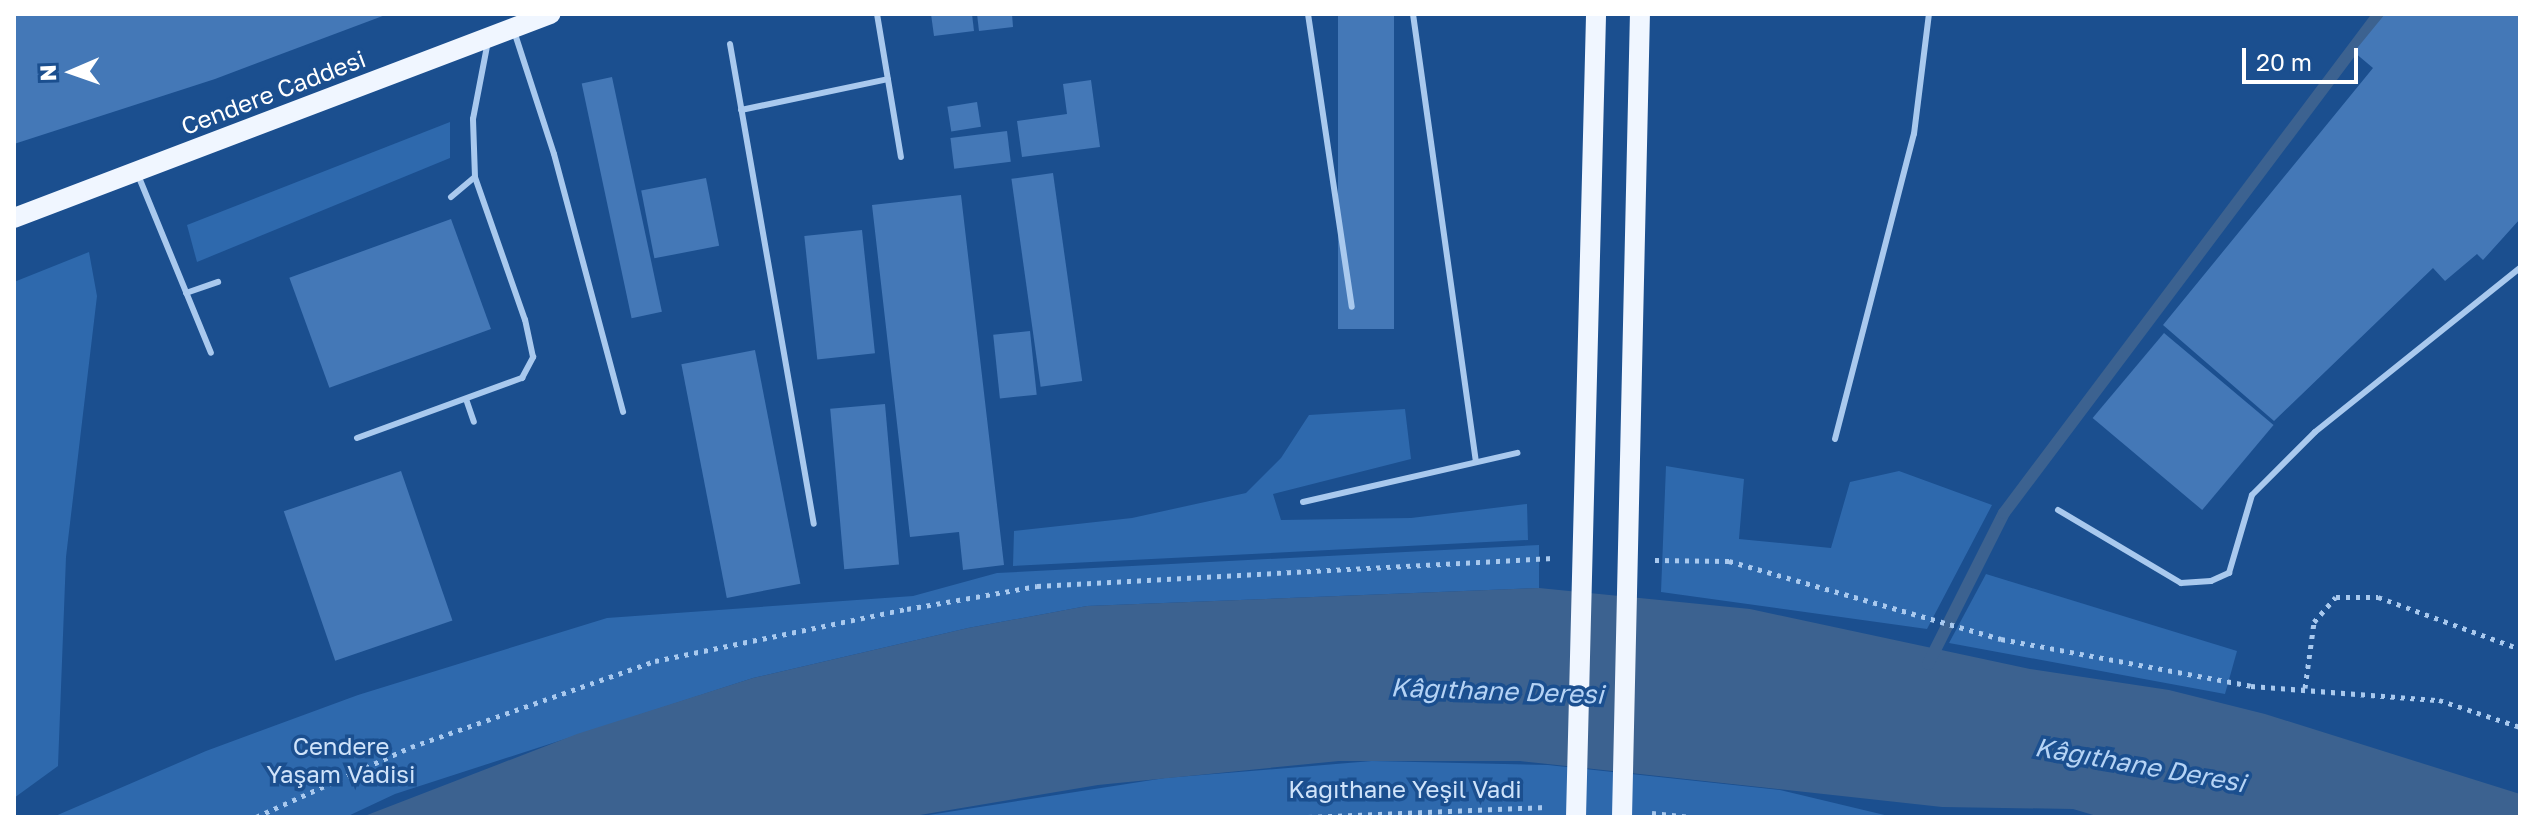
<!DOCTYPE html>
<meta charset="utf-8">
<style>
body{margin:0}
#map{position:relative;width:2534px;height:831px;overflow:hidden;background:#1b4f8f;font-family:"Golos Text",sans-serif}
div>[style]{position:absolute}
.green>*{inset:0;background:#2e69ad}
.water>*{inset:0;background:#3c6290}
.stream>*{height:12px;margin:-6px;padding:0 6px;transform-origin:6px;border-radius:6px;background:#3c6290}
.building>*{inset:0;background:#4478b7;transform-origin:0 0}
.path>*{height:5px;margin-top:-2.5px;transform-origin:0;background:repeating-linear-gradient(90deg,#a9c9ee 0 4px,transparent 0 10px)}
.lane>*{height:6px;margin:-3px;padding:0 3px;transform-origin:3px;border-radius:3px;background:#a9c9ee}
.primary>*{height:20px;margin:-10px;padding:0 10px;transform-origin:10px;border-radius:10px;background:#f0f6ff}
.primary-bridge>*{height:20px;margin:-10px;padding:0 10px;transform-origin:10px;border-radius:10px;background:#f0f6ff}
span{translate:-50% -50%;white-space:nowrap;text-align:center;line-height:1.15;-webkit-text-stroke:7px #1b4f8f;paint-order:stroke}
.street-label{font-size:24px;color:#fff}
.park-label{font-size:24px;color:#cfe3fa}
.water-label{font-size:26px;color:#b5d3f5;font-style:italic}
.frame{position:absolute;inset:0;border:16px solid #fff;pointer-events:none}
.north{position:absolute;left:32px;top:32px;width:80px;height:80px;-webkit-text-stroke:6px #1b4f8f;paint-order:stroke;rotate:268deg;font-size:22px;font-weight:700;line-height:32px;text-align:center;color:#fff}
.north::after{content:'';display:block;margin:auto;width:28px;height:36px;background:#fff;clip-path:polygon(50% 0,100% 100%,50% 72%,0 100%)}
.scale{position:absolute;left:2242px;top:48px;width:116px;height:36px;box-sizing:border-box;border:4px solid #fff;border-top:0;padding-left:10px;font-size:24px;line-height:28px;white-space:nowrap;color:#fff;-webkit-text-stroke:6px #1b4f8f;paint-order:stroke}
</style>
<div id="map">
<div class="green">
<i style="clip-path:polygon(450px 122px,450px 158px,197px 262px,187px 225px)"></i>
<i style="clip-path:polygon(89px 252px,97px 296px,66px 557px,58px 766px,14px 798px,14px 282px)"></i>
<i style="clip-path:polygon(1405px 409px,1411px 459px,1273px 494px,1281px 520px,1411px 518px,1527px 504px,1528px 540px,1013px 566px,1014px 531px,1132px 518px,1246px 493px,1281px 458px,1309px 415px)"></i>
<i style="clip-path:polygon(1666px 466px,1744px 479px,1739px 539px,1831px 548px,1850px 482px,1899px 471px,1992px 505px,1927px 629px,1661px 592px)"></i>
<i style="clip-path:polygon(1539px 545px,1539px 588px,1087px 606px,968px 628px,753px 678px,395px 794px,346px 817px,53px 817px,206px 751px,358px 695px,607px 618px,913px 596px,997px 573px)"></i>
<i style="clip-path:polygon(1986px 574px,2237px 651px,2225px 694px,1949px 643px)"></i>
<i style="clip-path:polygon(1372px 761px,1548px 765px,1780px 790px,1893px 817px,916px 817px,1165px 778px)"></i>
</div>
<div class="water">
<i style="clip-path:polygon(1539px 588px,1750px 609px,2030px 669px,2169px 690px,2265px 714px,2520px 794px,2520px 817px,2100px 817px,2073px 809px,1942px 807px,1520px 761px,1339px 761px,1098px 785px,908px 817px,362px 817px,577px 734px,753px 678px,968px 628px,1087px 606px)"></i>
</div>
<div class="stream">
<i style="left:1928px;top:664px;width:169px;rotate:-63.3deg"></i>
<i style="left:2004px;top:513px;width:624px;rotate:-53.08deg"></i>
</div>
<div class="building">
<i style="clip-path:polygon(14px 14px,388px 14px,215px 79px,14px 144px)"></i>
<i style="clip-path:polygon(931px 14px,972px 14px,974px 31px,934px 36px)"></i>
<i style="clip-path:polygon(977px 14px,1012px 14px,1013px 27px,979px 31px)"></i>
<i style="left:1338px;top:14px;width:56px;height:315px"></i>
<i style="clip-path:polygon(2385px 14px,2520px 14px,2520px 219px,2483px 260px,2477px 254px,2445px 281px,2433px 268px,2274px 421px,2163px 325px,2373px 68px,2354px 52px)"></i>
<i style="left:612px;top:77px;width:240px;height:31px;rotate:78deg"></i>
<i style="clip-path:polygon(1091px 80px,1100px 147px,1022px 157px,1017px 121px,1067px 114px,1063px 84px)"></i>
<i style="left:977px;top:102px;width:25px;height:30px;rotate:81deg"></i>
<i style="left:1007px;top:131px;width:31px;height:57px;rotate:83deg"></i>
<i style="left:1053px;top:173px;width:210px;height:42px;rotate:82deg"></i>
<i style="left:706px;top:178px;width:69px;height:66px;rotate:79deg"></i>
<i style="clip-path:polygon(961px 195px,1004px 565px,963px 570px,959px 532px,910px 537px,872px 205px)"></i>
<i style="left:451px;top:219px;width:117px;height:172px;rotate:70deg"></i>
<i style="left:862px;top:230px;width:124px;height:58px;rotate:84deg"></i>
<i style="left:1030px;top:331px;width:64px;height:37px;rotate:84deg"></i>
<i style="left:2164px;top:333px;width:143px;height:111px;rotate:40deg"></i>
<i style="left:755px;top:350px;width:238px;height:75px;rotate:79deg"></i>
<i style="left:885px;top:404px;width:161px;height:55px;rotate:85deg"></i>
<i style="left:401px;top:471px;width:158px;height:124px;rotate:71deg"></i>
</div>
<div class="path">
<i style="left:1655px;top:560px;width:74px;rotate:0.8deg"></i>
<i style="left:1729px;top:561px;width:283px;rotate:16deg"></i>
<i style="left:2001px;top:639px;width:254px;rotate:10.6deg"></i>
<i style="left:2251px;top:686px;width:189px;rotate:4.3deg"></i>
<i style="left:2439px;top:700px;width:85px;rotate:18.4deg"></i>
<i style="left:2305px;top:688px;width:67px;rotate:-82.2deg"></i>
<i style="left:2314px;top:622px;width:33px;rotate:-49deg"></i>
<i style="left:2336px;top:597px;width:42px"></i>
<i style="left:2378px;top:597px;width:151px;rotate:20.1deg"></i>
<i style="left:1652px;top:813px;width:39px;rotate:6deg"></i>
<i style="left:256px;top:817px;width:170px;rotate:-24.3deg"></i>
<i style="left:411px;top:747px;width:259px;rotate:-19.4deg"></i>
<i style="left:655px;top:661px;width:257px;rotate:-11.7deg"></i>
<i style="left:907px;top:609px;width:132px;rotate:-10deg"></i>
<i style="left:1037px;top:586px;width:517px;rotate:-3.11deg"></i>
<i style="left:1308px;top:817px;width:238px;rotate:-2.4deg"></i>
</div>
<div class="lane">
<i style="left:877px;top:14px;width:145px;rotate:80.5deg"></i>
<i style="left:1308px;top:14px;width:296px;rotate:81.5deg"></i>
<i style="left:1413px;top:14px;width:452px;rotate:82deg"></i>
<i style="left:514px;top:31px;width:129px;rotate:72deg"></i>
<i style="left:554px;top:154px;width:267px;rotate:75deg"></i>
<i style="left:730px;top:44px;width:487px;rotate:80.1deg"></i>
<i style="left:741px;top:110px;width:150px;rotate:-11.9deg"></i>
<i style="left:138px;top:175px;width:192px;rotate:67.7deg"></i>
<i style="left:451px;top:197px;width:31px;rotate:-40deg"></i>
<i style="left:475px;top:177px;width:58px;rotate:-92deg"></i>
<i style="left:473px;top:119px;width:79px;rotate:-79.1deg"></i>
<i style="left:186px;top:293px;width:34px;rotate:-19deg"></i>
<i style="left:466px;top:399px;width:24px;rotate:71deg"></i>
<i style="left:357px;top:438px;width:176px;rotate:-20deg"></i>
<i style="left:522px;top:378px;width:24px;rotate:-62deg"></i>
<i style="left:533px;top:357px;width:38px;rotate:-102deg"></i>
<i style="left:525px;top:320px;width:151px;rotate:-109.3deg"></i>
<i style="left:1835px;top:439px;width:315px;rotate:-75.5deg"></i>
<i style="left:1914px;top:134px;width:121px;rotate:-82.9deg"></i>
<i style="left:1303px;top:502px;width:220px;rotate:-12.9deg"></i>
<i style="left:2058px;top:510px;width:143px;rotate:30.7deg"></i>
<i style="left:2181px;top:583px;width:30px;rotate:-4deg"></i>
<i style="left:2211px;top:581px;width:20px;rotate:-24deg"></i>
<i style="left:2229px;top:573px;width:81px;rotate:-73.6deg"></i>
<i style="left:2252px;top:495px;width:89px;rotate:-45deg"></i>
<i style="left:2315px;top:432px;width:263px;rotate:-38.7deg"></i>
</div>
<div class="primary">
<i style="left:14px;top:218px;width:574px;rotate:-20.84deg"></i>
</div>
<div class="primary-bridge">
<i style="left:1576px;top:817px;width:803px;rotate:-88.57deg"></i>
<i style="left:1622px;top:817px;width:803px;rotate:-88.72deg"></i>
</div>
<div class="street-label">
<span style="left:273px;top:92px;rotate:-21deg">Cendere Caddesi</span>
</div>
<div class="park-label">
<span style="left:341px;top:760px">Cendere<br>Yaşam Vadisi</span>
<span style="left:1405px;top:789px">Kağıthane Yeşil Vadi</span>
</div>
<div class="water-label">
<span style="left:1497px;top:691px;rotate:2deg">Kâğıthane Deresi</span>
<span style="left:2140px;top:765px;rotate:10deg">Kâğıthane Deresi</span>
</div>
<div class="frame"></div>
<div class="north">N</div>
<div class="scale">20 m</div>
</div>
